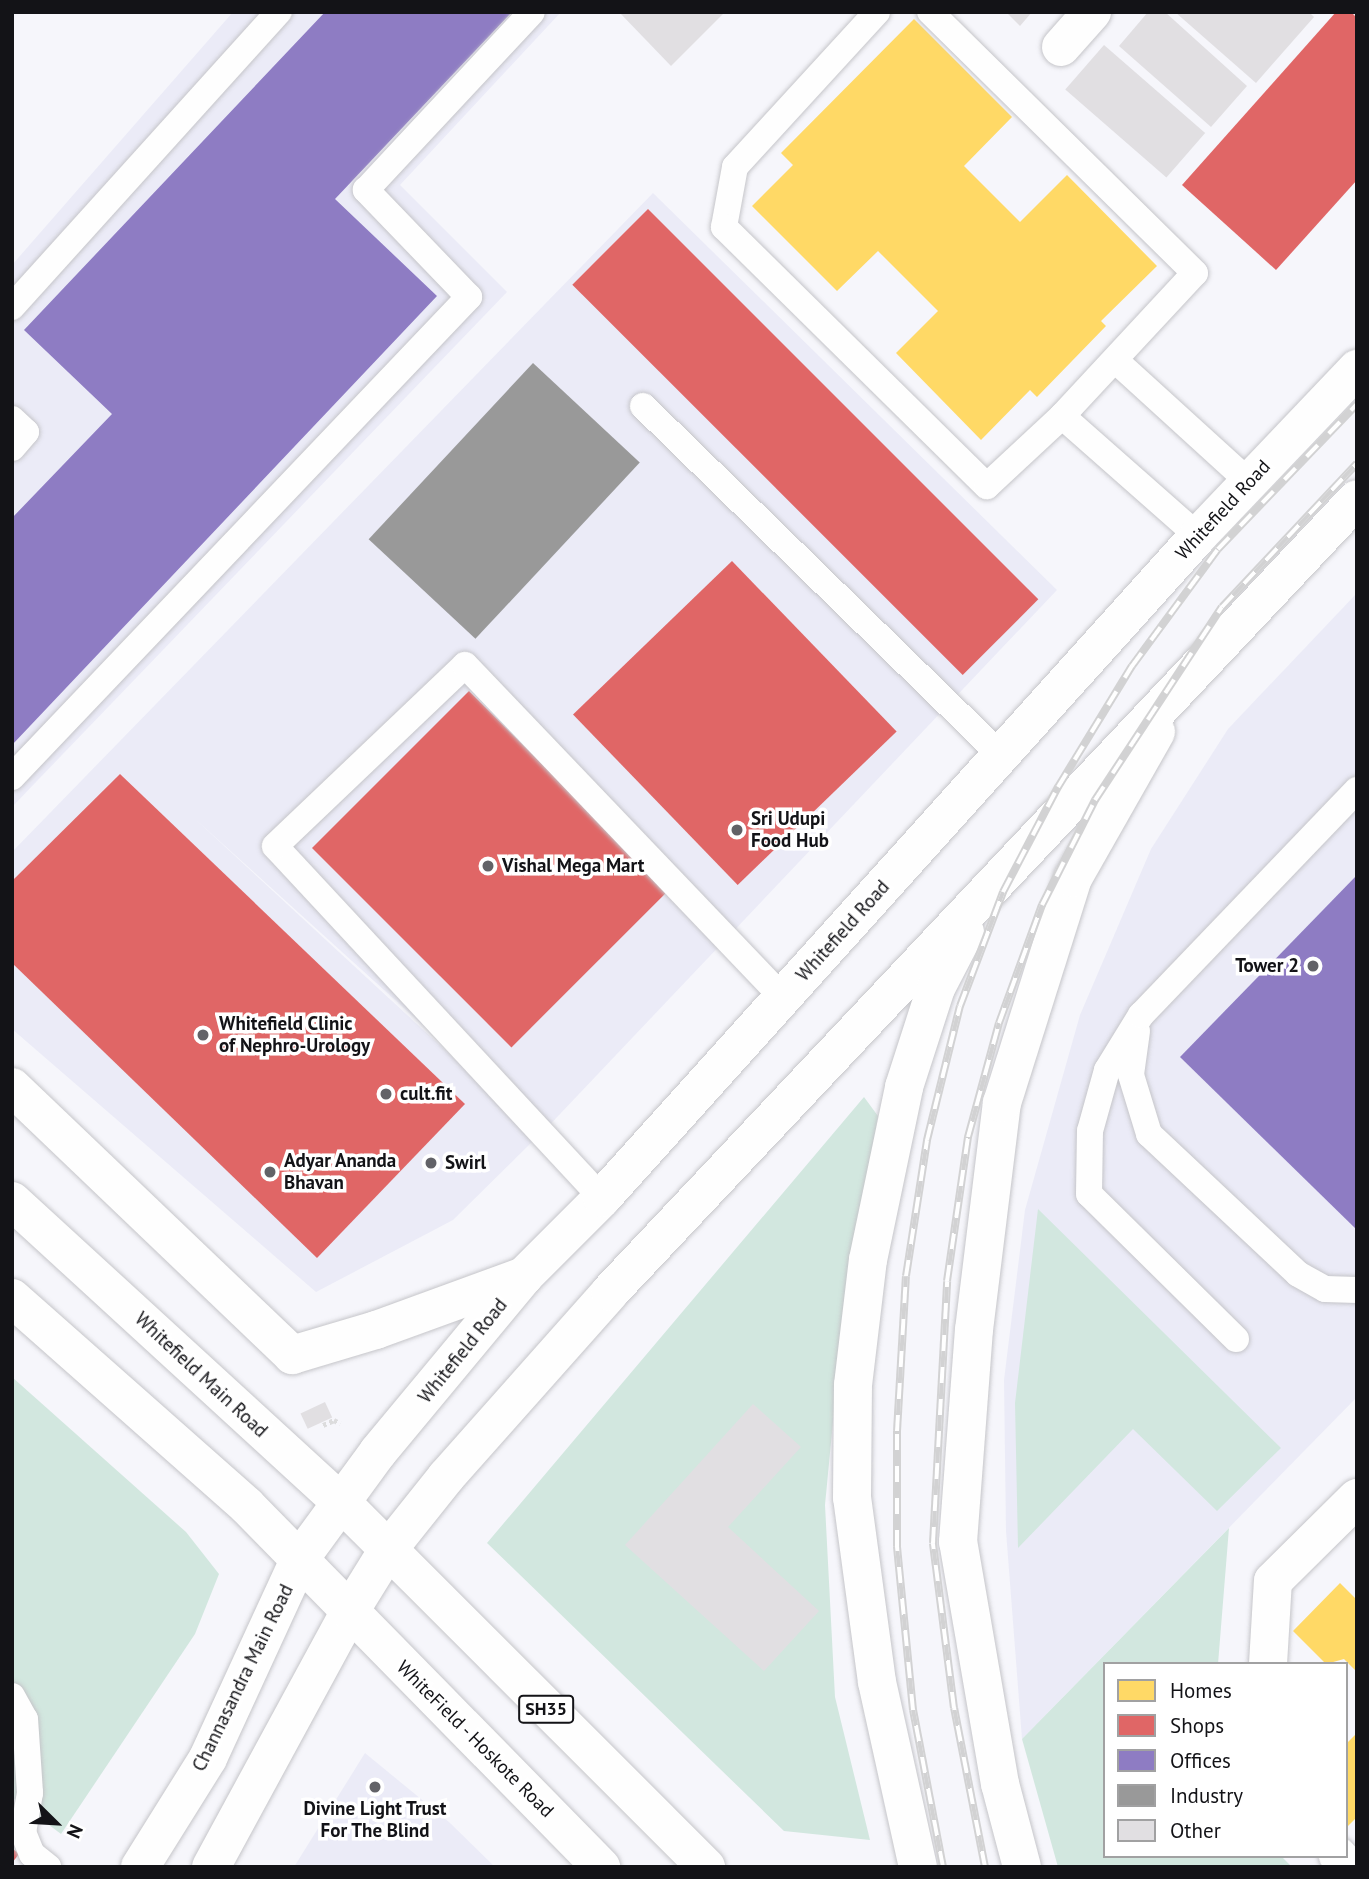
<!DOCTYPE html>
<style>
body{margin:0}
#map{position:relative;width:1369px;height:1879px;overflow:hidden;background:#f6f6fb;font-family:"PT Sans",sans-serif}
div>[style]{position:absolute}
.built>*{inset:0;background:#ebebf7}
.green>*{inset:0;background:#d2e7df}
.homes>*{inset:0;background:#ffd966}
.shops>*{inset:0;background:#e06666;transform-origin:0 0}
.offices>*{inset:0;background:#8e7cc3}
.industry>*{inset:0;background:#999;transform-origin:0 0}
.building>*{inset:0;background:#e1dfe2;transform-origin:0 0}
.path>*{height:4.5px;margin-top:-2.25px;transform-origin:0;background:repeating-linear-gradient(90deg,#dcdcdd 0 3.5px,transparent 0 7px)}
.roads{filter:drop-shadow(0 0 2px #c5c5c9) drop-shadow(0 0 2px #c5c5c9)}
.service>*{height:26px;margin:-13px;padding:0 13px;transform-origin:13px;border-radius:13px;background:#fefefe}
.minor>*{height:38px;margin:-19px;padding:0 19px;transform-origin:19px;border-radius:19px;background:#fefefe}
.secondary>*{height:38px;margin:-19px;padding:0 19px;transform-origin:19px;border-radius:19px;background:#fefefe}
.primary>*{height:38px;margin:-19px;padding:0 19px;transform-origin:19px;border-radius:19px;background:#fefefe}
.rail>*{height:8px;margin-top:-4px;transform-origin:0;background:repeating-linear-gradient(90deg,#fff 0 16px,#d2d2d3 0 32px);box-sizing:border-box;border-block:2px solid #d2d2d3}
.dots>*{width:19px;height:19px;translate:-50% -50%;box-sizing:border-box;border:4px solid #fff;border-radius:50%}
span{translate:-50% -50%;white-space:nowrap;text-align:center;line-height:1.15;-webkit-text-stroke:7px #fff;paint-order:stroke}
.shield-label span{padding:2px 5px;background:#fff;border:2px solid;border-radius:5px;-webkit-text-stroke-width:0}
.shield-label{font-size:18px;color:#131317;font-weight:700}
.street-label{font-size:19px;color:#131317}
.poi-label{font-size:19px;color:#131317;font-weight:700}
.left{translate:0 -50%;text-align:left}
.right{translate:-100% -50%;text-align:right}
.frame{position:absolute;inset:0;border:14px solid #131317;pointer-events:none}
.legend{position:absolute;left:1103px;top:1662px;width:245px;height:196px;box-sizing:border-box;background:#fff;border:2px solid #a1a1a2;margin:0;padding:9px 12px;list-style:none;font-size:21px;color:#131317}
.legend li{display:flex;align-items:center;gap:14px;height:35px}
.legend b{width:35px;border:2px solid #a1a1a2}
.north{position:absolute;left:21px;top:1788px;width:70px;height:70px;-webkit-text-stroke:5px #fff;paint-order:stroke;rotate:114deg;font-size:19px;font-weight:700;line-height:28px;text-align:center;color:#131317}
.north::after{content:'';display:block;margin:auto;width:24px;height:32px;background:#131317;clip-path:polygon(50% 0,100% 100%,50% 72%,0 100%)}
</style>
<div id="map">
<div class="built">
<i style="clip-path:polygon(233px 12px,561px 12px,400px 185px,507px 292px,12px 807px,12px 265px)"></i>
<i style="clip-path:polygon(653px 193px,1057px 590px,542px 1133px,194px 818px,538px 1136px,453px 1220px,316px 1292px,12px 1029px,12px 852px)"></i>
<i style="clip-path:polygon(1357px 593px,1357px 1397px,1022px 1739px,1006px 1531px,1004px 1380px,1025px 1210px,1080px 1015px,1151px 849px,1228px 729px)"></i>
<i style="clip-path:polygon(365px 1753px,449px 1822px,495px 1867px,294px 1867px)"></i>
</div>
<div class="green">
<i style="clip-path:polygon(864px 1097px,878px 1116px,841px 1338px,825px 1505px,835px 1697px,870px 1840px,784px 1831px,487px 1543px)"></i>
<i style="clip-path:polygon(1038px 1209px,1281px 1448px,1217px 1511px,1133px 1429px,1018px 1548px,1015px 1403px)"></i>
<i style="clip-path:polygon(12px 1377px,186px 1532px,219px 1574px,195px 1634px,61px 1834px,12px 1797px)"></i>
<i style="clip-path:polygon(1229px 1528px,1218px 1664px,1105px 1664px,1105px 1856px,1281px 1856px,1292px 1867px,1058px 1867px,1022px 1739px)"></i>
</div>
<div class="homes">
<i style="clip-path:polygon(914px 19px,1012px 117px,964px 166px,1020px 222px,1067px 175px,1157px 266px,1101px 321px,1106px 326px,1037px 397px,1030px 390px,981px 440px,896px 353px,938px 311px,878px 251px,837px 291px,752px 206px,793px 165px,781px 153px)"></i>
<i style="clip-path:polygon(1340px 1583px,1357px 1600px,1357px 1672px,1344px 1659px,1326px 1664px,1293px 1631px)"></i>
<i style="clip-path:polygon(1357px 1733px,1357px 1817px,1348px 1826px,1346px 1744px)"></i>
</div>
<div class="shops">
<i style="clip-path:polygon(1336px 12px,1351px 12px,1357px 18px,1357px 180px,1276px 270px,1182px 185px)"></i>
<i style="left:648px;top:209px;width:552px;height:107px;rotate:45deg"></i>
<i style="left:732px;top:561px;width:237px;height:221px;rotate:46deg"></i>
<i style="left:469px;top:691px;width:282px;height:222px;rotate:45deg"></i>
<i style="clip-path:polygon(120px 774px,465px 1104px,317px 1258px,12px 963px,12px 881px)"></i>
<i style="clip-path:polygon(12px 1848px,19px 1854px,12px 1863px)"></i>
</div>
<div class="offices">
<i style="clip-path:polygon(325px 12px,512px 12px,335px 199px,437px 296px,12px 745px,12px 518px,112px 414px,24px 330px)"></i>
<i style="clip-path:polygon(1357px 875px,1357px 1230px,1180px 1057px)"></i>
</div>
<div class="industry">
<i style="left:533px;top:363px;width:146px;height:241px;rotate:43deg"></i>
</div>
<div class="building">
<i style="clip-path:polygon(619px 12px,725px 12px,671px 66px)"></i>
<i style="clip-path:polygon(1006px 12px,1032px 12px,1020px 26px)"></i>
<i style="clip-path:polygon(1148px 12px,1165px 12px,1247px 86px,1211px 127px,1119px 46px)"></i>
<i style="clip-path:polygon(1175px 12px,1309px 12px,1314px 17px,1256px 83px)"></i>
<i style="left:1104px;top:45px;width:134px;height:59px;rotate:41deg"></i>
<i style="left:325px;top:1402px;width:17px;height:27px;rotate:65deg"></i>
<i style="clip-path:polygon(753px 1404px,801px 1447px,728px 1527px,819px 1611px,764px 1671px,625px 1545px)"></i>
</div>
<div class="path">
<i style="left:323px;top:1425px;width:12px;rotate:-24deg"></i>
<i style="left:334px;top:1420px;width:7px;rotate:27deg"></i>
</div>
<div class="roads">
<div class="service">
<i style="left:877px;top:12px;width:210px;rotate:132.5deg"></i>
<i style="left:735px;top:167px;width:61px;rotate:100.4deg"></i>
<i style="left:724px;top:227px;width:369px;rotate:44.6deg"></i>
<i style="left:987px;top:486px;width:103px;rotate:-43deg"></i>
<i style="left:1062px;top:416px;width:195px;rotate:-47.1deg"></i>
<i style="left:1195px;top:273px;width:372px;rotate:-135.4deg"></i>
<i style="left:12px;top:307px;width:398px;rotate:-47.9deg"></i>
<i style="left:1115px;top:360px;width:181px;rotate:42.3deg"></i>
<i style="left:643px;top:406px;width:500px;rotate:44.3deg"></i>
<i style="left:1062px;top:416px;width:181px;rotate:41.4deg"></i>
<i style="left:12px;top:419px;width:19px;rotate:43deg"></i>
<i style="left:26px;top:432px;width:21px;rotate:131deg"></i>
<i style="left:12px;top:777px;width:663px;rotate:-46.41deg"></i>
<i style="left:469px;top:297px;width:149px;rotate:-133.9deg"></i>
<i style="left:366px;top:190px;width:243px;rotate:-47deg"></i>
<i style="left:1137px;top:1031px;width:44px;rotate:97.8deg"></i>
<i style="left:1131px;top:1075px;width:62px;rotate:73deg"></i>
<i style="left:1149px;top:1134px;width:204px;rotate:43.2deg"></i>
<i style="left:1298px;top:1274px;width:31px;rotate:29deg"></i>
<i style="left:1325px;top:1289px;width:32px;rotate:2deg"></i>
<i style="left:602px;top:1198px;width:480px;rotate:-132.9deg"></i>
<i style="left:275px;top:846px;width:262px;rotate:-43.6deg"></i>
<i style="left:465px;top:665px;width:460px;rotate:46.3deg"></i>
<i style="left:1236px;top:1339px;width:206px;rotate:-135.4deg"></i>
<i style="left:1089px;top:1194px;width:63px;rotate:-89.1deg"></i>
<i style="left:1090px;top:1131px;width:63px;rotate:-74.4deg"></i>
<i style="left:1107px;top:1070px;width:65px;rotate:-58.3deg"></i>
<i style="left:1141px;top:1015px;width:312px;rotate:-46.2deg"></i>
<i style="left:12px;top:1696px;width:26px;rotate:61deg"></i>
<i style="left:25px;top:1719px;width:74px;rotate:86.1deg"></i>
<i style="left:30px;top:1793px;width:40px;rotate:100deg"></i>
<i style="left:23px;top:1832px;width:24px;rotate:68deg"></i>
<i style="left:32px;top:1854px;width:21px;rotate:39deg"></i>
</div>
<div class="minor">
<i style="left:1061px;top:47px;width:47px;rotate:-48.5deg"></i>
<i style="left:1268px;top:1664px;width:83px;rotate:-86.6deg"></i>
<i style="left:1273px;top:1581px;width:118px;rotate:-44.7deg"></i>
<i style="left:1338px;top:1856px;width:15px;rotate:48deg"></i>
</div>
<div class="secondary">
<i style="left:140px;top:1867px;width:128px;rotate:-58deg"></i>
<i style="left:208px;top:1758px;width:218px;rotate:-65.3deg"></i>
<i style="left:211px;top:1867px;width:291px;rotate:-61.5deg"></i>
</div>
<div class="primary">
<i style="left:12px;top:1087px;width:388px;rotate:43.7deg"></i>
<i style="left:292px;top:1355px;width:88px;rotate:-16.6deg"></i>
<i style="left:376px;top:1330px;width:158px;rotate:-20deg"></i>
<i style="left:12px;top:1201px;width:447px;rotate:42.5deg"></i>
<i style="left:342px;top:1503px;width:515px;rotate:45deg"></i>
<i style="left:12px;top:1298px;width:314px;rotate:41.5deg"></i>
<i style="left:247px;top:1506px;width:506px;rotate:45.56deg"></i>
<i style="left:299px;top:1560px;width:134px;rotate:-53.8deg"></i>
<i style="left:378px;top:1452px;width:229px;rotate:-50.3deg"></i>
<i style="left:524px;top:1276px;width:110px;rotate:-45deg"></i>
<i style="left:602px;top:1198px;width:891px;rotate:-48deg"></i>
<i style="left:1198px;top:536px;width:231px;rotate:-46.4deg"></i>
<i style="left:350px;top:1611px;width:70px;rotate:-58.3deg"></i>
<i style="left:387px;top:1551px;width:95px;rotate:-51.4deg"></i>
<i style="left:446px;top:1477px;width:247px;rotate:-48.4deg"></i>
<i style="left:610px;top:1292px;width:1089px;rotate:-46.71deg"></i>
<i style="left:918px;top:1867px;width:189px;rotate:-102.5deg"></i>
<i style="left:877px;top:1682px;width:186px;rotate:-97.7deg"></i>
<i style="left:852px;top:1498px;width:113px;rotate:-89.5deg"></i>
<i style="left:853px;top:1385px;width:126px;rotate:-83.2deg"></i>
<i style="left:868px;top:1260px;width:177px;rotate:-78.2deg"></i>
<i style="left:904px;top:1087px;width:104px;rotate:-72.1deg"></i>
<i style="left:936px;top:988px;width:63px;rotate:-62.6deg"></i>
<i style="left:1022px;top:1867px;width:86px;rotate:-104.8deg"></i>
<i style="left:1000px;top:1784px;width:246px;rotate:-99.8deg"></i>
<i style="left:958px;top:1542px;width:213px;rotate:-85.7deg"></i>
<i style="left:974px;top:1330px;width:229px;rotate:-83deg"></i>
<i style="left:1002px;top:1103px;width:236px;rotate:-72.5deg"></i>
<i style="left:1073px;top:878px;width:168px;rotate:-60.4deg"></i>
</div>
</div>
<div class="rail">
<i style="left:943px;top:1867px;width:160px;rotate:-100.8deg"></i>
<i style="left:913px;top:1710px;width:165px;rotate:-95.6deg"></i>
<i style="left:897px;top:1546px;width:115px;rotate:-90deg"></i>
<i style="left:897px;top:1431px;width:155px;rotate:-86.7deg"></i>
<i style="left:906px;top:1276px;width:138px;rotate:-81.2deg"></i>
<i style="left:927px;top:1140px;width:138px;rotate:-76.2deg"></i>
<i style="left:960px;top:1006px;width:122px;rotate:-69.3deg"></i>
<i style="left:1003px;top:892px;width:119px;rotate:-62.4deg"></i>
<i style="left:1058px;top:787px;width:142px;rotate:-58.6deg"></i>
<i style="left:1132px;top:666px;width:145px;rotate:-53.7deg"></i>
<i style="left:1218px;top:549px;width:201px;rotate:-46.2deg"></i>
<i style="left:985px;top:1867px;width:162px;rotate:-101deg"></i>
<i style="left:954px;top:1708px;width:166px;rotate:-97.3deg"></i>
<i style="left:933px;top:1543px;width:262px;rotate:-86.9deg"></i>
<i style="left:947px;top:1281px;width:146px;rotate:-81.7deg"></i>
<i style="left:968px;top:1137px;width:118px;rotate:-74.8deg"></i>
<i style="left:999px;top:1023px;width:126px;rotate:-70deg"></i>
<i style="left:1042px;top:905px;width:118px;rotate:-63.2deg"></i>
<i style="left:1095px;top:800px;width:231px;rotate:-56.7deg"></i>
<i style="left:1222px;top:607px;width:197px;rotate:-46.8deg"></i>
</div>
<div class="dots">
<i style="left:737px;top:830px;background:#626267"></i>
<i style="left:488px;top:866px;background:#626267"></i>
<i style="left:1313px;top:966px;background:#626267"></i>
<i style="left:203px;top:1035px;background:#626267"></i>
<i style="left:386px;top:1094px;background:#626267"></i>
<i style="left:431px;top:1163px;background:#626267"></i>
<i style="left:270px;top:1172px;background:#626267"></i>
<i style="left:375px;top:1787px;background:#626267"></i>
</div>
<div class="shield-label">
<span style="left:546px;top:1709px">SH35</span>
</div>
<div class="street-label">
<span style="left:1223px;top:510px;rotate:-47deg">Whitefield Road</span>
<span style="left:843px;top:931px;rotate:-48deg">Whitefield Road</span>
<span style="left:463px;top:1351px;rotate:-51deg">Whitefield Road</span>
<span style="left:201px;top:1375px;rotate:43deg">Whitefield Main Road</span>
<span style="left:243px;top:1678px;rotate:-64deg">Channasandra Main Road</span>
<span style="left:475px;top:1739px;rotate:45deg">WhiteField - Hoskote Road</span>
</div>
<div class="poi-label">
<span class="left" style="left:751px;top:830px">Sri Udupi<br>Food Hub</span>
<span class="left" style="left:502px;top:866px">Vishal Mega Mart</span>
<span class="right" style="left:1299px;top:966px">Tower 2</span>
<span class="left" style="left:219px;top:1035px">Whitefield Clinic<br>of Nephro-Urology</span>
<span class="left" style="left:400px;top:1094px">cult.fit</span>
<span class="left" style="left:284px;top:1172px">Adyar Ananda<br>Bhavan</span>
<span class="left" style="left:445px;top:1163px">Swirl</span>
<span style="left:375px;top:1820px">Divine Light Trust<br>For The Blind</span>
</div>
<div class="frame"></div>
<ul class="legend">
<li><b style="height:19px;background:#ffd966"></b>Homes</li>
<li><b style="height:19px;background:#e06666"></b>Shops</li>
<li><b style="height:19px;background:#8e7cc3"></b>Offices</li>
<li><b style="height:19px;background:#999"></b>Industry</li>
<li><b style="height:19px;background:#e1dfe2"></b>Other</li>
</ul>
<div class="north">N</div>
</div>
